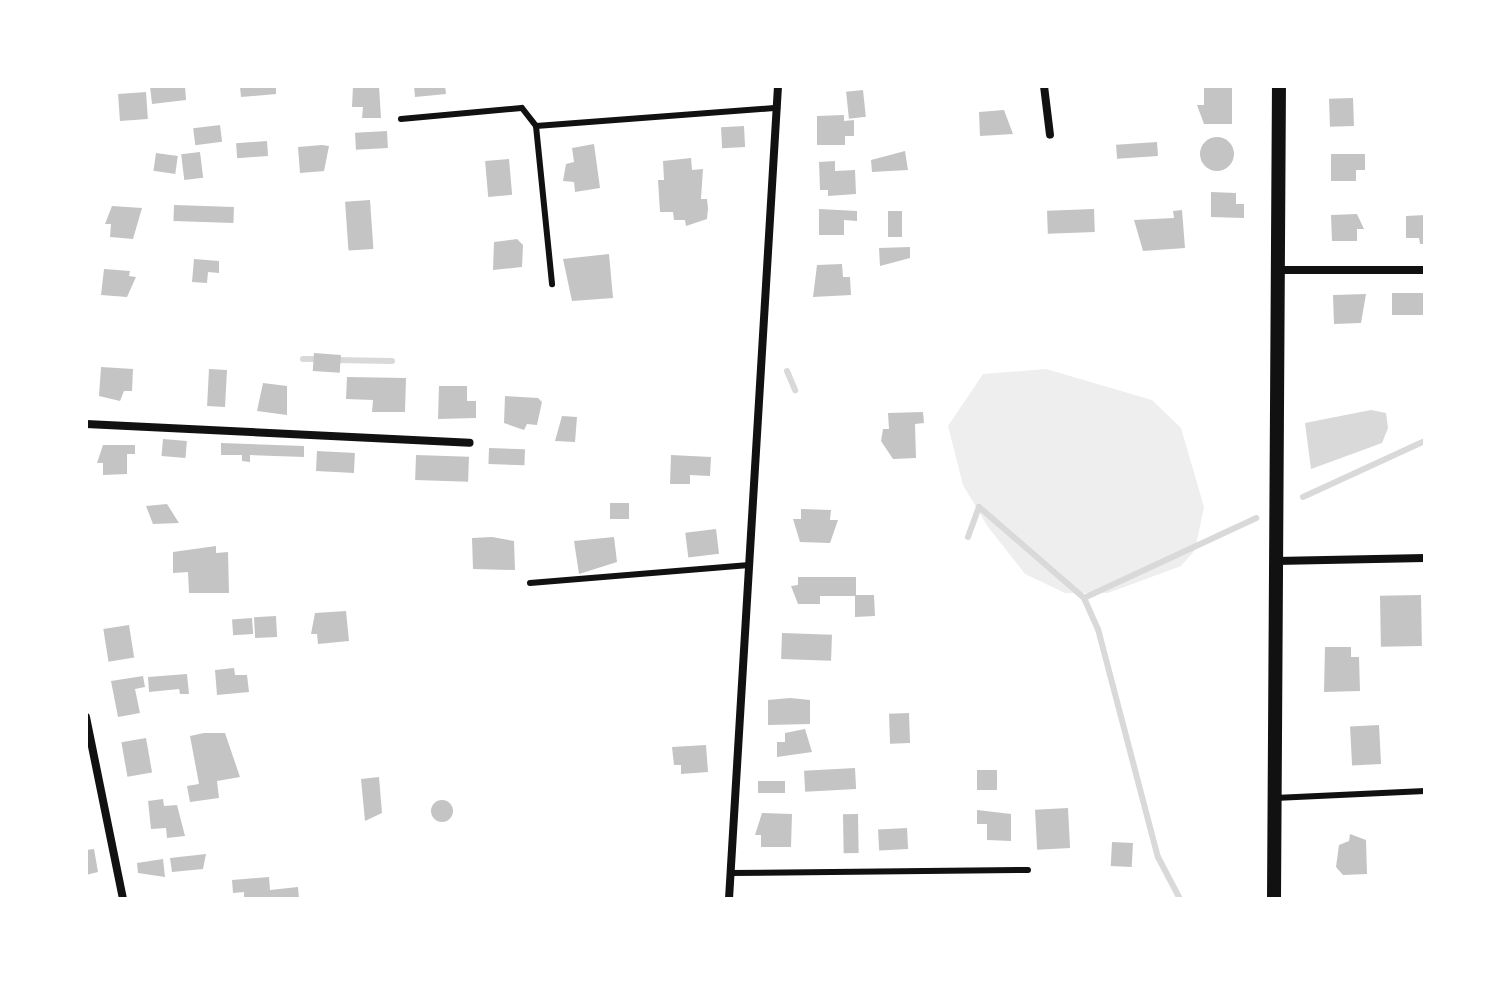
<!DOCTYPE html>
<style>
body{margin:0}
#map{position:relative;width:1511px;height:985px;overflow:hidden;background:#fff;font-family:"Crimson Pro",serif}
div>[style]{position:absolute}
.green>*{inset:0;background:#eee}
.water>*{inset:0;background:#d9d9d9}
.stream>*{height:6px;margin:-3px;padding:0 3px;transform-origin:3px;border-radius:3px;background:#d9d9d9}
.building>*{inset:0;background:#c4c4c4;transform-origin:0 0}
.round{border-radius:50%}
.service>*{height:6px;margin:-3px;padding:0 3px;transform-origin:3px;border-radius:3px;background:#111}
.minor>*{height:8px;margin:-4px;padding:0 4px;transform-origin:4px;border-radius:4px;background:#111}
.tertiary>*{height:14px;margin:-7px;padding:0 7px;transform-origin:7px;border-radius:7px;background:#111}
span{translate:-50% -50%;white-space:nowrap;text-align:center;line-height:1.15;-webkit-text-stroke:7px #fff;paint-order:stroke}
.frame{position:absolute;inset:0;border:88px solid #fff;pointer-events:none}
</style>
<div id="map">
<div class="green">
<i style="clip-path:polygon(1046px 369px,1152px 400px,1181px 428px,1204px 507px,1195px 550px,1181px 566px,1108px 593px,1065px 593px,1025px 574px,988px 527px,963px 485px,948px 426px,983px 374px)"></i>
</div>
<div class="water">
<i style="clip-path:polygon(1371px 410px,1386px 413px,1388px 428px,1382px 443px,1311px 469px,1305px 423px)"></i>
</div>
<div class="stream">
<i style="left:303px;top:359px;width:17px"></i>
<i style="left:335px;top:360px;width:57px;rotate:1deg"></i>
<i style="left:787px;top:371px;width:21px;rotate:67deg"></i>
<i style="left:1303px;top:497px;width:134px;rotate:-24.7deg"></i>
<i style="left:968px;top:537px;width:32px;rotate:-70deg"></i>
<i style="left:979px;top:507px;width:139px;rotate:40.9deg"></i>
<i style="left:1084px;top:598px;width:34px;rotate:66deg"></i>
<i style="left:1098px;top:629px;width:236px;rotate:75.3deg"></i>
<i style="left:1158px;top:857px;width:47px;rotate:62.4deg"></i>
<i style="left:1084px;top:598px;width:190px;rotate:-24.9deg"></i>
</div>
<div class="building">
<i style="clip-path:polygon(150px 86px,185px 86px,186px 100px,152px 104px)"></i>
<i style="clip-path:polygon(240px 86px,276px 86px,276px 94px,241px 97px)"></i>
<i style="clip-path:polygon(353px 86px,379px 86px,381px 118px,362px 118px,363px 107px,352px 107px)"></i>
<i style="clip-path:polygon(414px 86px,445px 86px,446px 94px,415px 97px)"></i>
<i style="clip-path:polygon(1204px 86px,1232px 86px,1232px 124px,1204px 124px,1197px 105px,1204px 105px)"></i>
<i style="left:863px;top:90px;width:27px;height:17px;rotate:84deg"></i>
<i style="left:146px;top:92px;width:27px;height:28px;rotate:86deg"></i>
<i style="left:1353px;top:98px;width:28px;height:24px;rotate:88deg"></i>
<i style="clip-path:polygon(1004px 110px,1013px 134px,980px 136px,979px 112px)"></i>
<i style="clip-path:polygon(844px 115px,844px 121px,854px 120px,854px 136px,845px 136px,845px 145px,817px 145px,817px 116px)"></i>
<i style="left:220px;top:125px;width:17px;height:27px;rotate:83deg"></i>
<i style="left:744px;top:126px;width:21px;height:23px;rotate:87deg"></i>
<i style="left:387px;top:131px;width:17px;height:32px;rotate:87deg"></i>
<i class="round" style="left:1200px;top:137px;width:34px;height:34px"></i>
<i style="left:267px;top:141px;width:15px;height:31px;rotate:86deg"></i>
<i style="left:1157px;top:142px;width:14px;height:41px;rotate:86deg"></i>
<i style="clip-path:polygon(594px 144px,600px 188px,575px 192px,574px 182px,563px 181px,566px 164px,574px 162px,572px 148px)"></i>
<i style="clip-path:polygon(322px 145px,329px 146px,324px 171px,300px 173px,298px 147px)"></i>
<i style="clip-path:polygon(905px 151px,908px 170px,872px 172px,871px 160px)"></i>
<i style="left:200px;top:152px;width:26px;height:19px;rotate:83deg"></i>
<i style="left:156px;top:153px;width:22px;height:18px;rotate:8deg"></i>
<i style="clip-path:polygon(1331px 154px,1365px 154px,1365px 170px,1356px 170px,1356px 181px,1331px 181px)"></i>
<i style="clip-path:polygon(691px 158px,692px 170px,703px 169px,701px 199px,707px 199px,708px 208px,707px 219px,686px 226px,685px 220px,674px 220px,673px 212px,660px 212px,658px 180px,664px 180px,663px 161px)"></i>
<i style="left:509px;top:159px;width:36px;height:24px;rotate:85deg"></i>
<i style="clip-path:polygon(835px 161px,835px 171px,855px 170px,856px 194px,828px 196px,828px 190px,820px 190px,819px 162px)"></i>
<i style="clip-path:polygon(1211px 192px,1236px 193px,1236px 204px,1244px 204px,1244px 218px,1211px 217px)"></i>
<i style="left:370px;top:200px;width:49px;height:25px;rotate:86deg"></i>
<i style="left:174px;top:205px;width:60px;height:16px;rotate:2deg"></i>
<i style="clip-path:polygon(112px 206px,142px 208px,133px 239px,110px 237px,111px 224px,105px 224px)"></i>
<i style="clip-path:polygon(819px 209px,857px 211px,857px 221px,844px 220px,844px 235px,819px 235px)"></i>
<i style="left:1094px;top:209px;width:23px;height:47px;rotate:88deg"></i>
<i style="clip-path:polygon(1182px 210px,1185px 248px,1143px 251px,1134px 220px,1174px 218px,1173px 211px)"></i>
<i style="left:888px;top:211px;width:14px;height:26px"></i>
<i style="clip-path:polygon(1357px 214px,1364px 229px,1357px 229px,1357px 241px,1332px 241px,1331px 215px)"></i>
<i style="clip-path:polygon(1425px 215px,1425px 244px,1420px 244px,1419px 238px,1406px 238px,1406px 216px)"></i>
<i style="clip-path:polygon(517px 239px,523px 245px,522px 267px,493px 270px,494px 242px)"></i>
<i style="clip-path:polygon(910px 247px,910px 258px,880px 266px,879px 248px)"></i>
<i style="clip-path:polygon(609px 254px,613px 298px,572px 301px,563px 259px)"></i>
<i style="clip-path:polygon(194px 259px,219px 261px,219px 273px,208px 272px,207px 283px,192px 282px)"></i>
<i style="clip-path:polygon(842px 264px,843px 277px,850px 277px,851px 295px,813px 297px,817px 265px)"></i>
<i style="clip-path:polygon(104px 269px,130px 271px,129px 276px,136px 277px,127px 297px,101px 295px)"></i>
<i style="left:1392px;top:293px;width:33px;height:22px"></i>
<i style="clip-path:polygon(1366px 294px,1361px 323px,1334px 324px,1333px 295px)"></i>
<i style="left:314px;top:353px;width:27px;height:18px;rotate:4deg"></i>
<i style="clip-path:polygon(101px 367px,133px 369px,132px 391px,124px 391px,120px 401px,99px 396px)"></i>
<i style="left:209px;top:369px;width:18px;height:37px;rotate:3deg"></i>
<i style="clip-path:polygon(347px 377px,406px 378px,405px 412px,372px 412px,373px 400px,346px 399px)"></i>
<i style="clip-path:polygon(263px 383px,287px 386px,287px 415px,257px 411px)"></i>
<i style="clip-path:polygon(439px 386px,467px 386px,467px 401px,476px 401px,476px 418px,438px 419px)"></i>
<i style="clip-path:polygon(505px 396px,538px 398px,542px 402px,537px 425px,527px 424px,524px 430px,504px 423px)"></i>
<i style="clip-path:polygon(923px 412px,924px 423px,915px 424px,916px 458px,893px 459px,881px 441px,883px 429px,889px 429px,888px 413px)"></i>
<i style="clip-path:polygon(562px 416px,577px 417px,575px 442px,555px 441px)"></i>
<i style="left:163px;top:439px;width:24px;height:17px;rotate:5deg"></i>
<i style="clip-path:polygon(221px 443px,304px 446px,304px 457px,250px 455px,250px 462px,242px 461px,242px 455px,221px 455px)"></i>
<i style="clip-path:polygon(103px 445px,135px 445px,135px 454px,127px 454px,127px 474px,103px 475px,103px 463px,97px 463px)"></i>
<i style="left:489px;top:448px;width:36px;height:16px;rotate:2deg"></i>
<i style="left:317px;top:451px;width:38px;height:20px;rotate:3deg"></i>
<i style="left:416px;top:455px;width:53px;height:25px;rotate:2deg"></i>
<i style="clip-path:polygon(671px 455px,711px 457px,710px 476px,690px 475px,690px 484px,670px 484px)"></i>
<i style="left:629px;top:503px;width:16px;height:19px;rotate:90deg"></i>
<i style="clip-path:polygon(167px 504px,179px 523px,153px 524px,146px 506px)"></i>
<i style="clip-path:polygon(801px 509px,831px 510px,830px 520px,838px 520px,830px 543px,800px 542px,793px 519px,801px 519px)"></i>
<i style="left:716px;top:529px;width:25px;height:31px;rotate:83deg"></i>
<i style="clip-path:polygon(492px 537px,514px 541px,515px 570px,473px 569px,472px 538px)"></i>
<i style="clip-path:polygon(614px 537px,617px 562px,579px 574px,574px 541px)"></i>
<i style="clip-path:polygon(216px 546px,216px 553px,228px 552px,229px 593px,189px 593px,188px 572px,173px 573px,173px 552px)"></i>
<i style="clip-path:polygon(798px 577px,856px 577px,856px 595px,874px 595px,875px 616px,855px 617px,855px 596px,820px 596px,820px 604px,798px 604px,791px 586px,798px 585px)"></i>
<i style="left:1421px;top:595px;width:51px;height:41px;rotate:89deg"></i>
<i style="clip-path:polygon(346px 611px,349px 641px,318px 644px,317px 634px,311px 634px,315px 613px)"></i>
<i style="left:276px;top:616px;width:21px;height:22px;rotate:87deg"></i>
<i style="left:252px;top:618px;width:16px;height:20px;rotate:86deg"></i>
<i style="left:129px;top:625px;width:33px;height:26px;rotate:81deg"></i>
<i style="left:782px;top:633px;width:50px;height:26px;rotate:2deg"></i>
<i style="clip-path:polygon(1325px 647px,1351px 647px,1351px 657px,1359px 657px,1360px 691px,1324px 692px)"></i>
<i style="clip-path:polygon(234px 668px,235px 675px,247px 675px,249px 692px,217px 695px,215px 670px)"></i>
<i style="clip-path:polygon(187px 674px,189px 694px,180px 694px,179px 689px,149px 692px,148px 677px)"></i>
<i style="clip-path:polygon(143px 676px,145px 687px,135px 689px,140px 713px,118px 717px,111px 681px)"></i>
<i style="clip-path:polygon(790px 698px,810px 700px,810px 724px,768px 725px,768px 700px)"></i>
<i style="left:909px;top:713px;width:30px;height:20px;rotate:88deg"></i>
<i style="left:1379px;top:725px;width:39px;height:29px;rotate:87deg"></i>
<i style="clip-path:polygon(805px 729px,812px 752px,777px 757px,777px 742px,785px 742px,785px 733px)"></i>
<i style="clip-path:polygon(204px 733px,225px 733px,240px 777px,217px 781px,219px 798px,190px 802px,187px 786px,199px 784px,190px 736px)"></i>
<i style="left:146px;top:738px;width:35px;height:25px;rotate:80deg"></i>
<i style="clip-path:polygon(706px 745px,708px 772px,681px 774px,681px 765px,674px 765px,672px 747px)"></i>
<i style="left:855px;top:768px;width:21px;height:51px;rotate:87deg"></i>
<i style="left:977px;top:770px;width:20px;height:20px"></i>
<i style="clip-path:polygon(379px 777px,382px 813px,365px 821px,361px 779px)"></i>
<i style="left:758px;top:781px;width:27px;height:12px"></i>
<i style="clip-path:polygon(163px 799px,164px 806px,177px 805px,185px 836px,167px 838px,166px 828px,151px 829px,148px 801px)"></i>
<i class="round" style="left:431px;top:800px;width:22px;height:22px"></i>
<i style="left:1068px;top:808px;width:40px;height:33px;rotate:87deg"></i>
<i style="clip-path:polygon(977px 810px,1011px 814px,1011px 841px,987px 840px,987px 824px,977px 824px)"></i>
<i style="clip-path:polygon(762px 813px,792px 814px,791px 847px,761px 847px,761px 835px,755px 835px)"></i>
<i style="left:858px;top:814px;width:39px;height:15px;rotate:89deg"></i>
<i style="left:907px;top:828px;width:21px;height:29px;rotate:87deg"></i>
<i style="clip-path:polygon(1350px 834px,1366px 840px,1367px 874px,1343px 875px,1336px 867px,1339px 845px,1349px 841px)"></i>
<i style="left:1112px;top:842px;width:21px;height:24px;rotate:3deg"></i>
<i style="clip-path:polygon(94px 849px,98px 872px,86px 875px,86px 850px)"></i>
<i style="clip-path:polygon(206px 854px,203px 869px,172px 872px,170px 858px)"></i>
<i style="clip-path:polygon(163px 859px,165px 877px,138px 873px,137px 863px)"></i>
<i style="clip-path:polygon(269px 877px,270px 890px,298px 887px,299px 899px,244px 899px,244px 892px,233px 893px,232px 880px)"></i>
</div>
<div class="service">
<i style="left:401px;top:119px;width:121px;rotate:-5.2deg"></i>
<i style="left:522px;top:108px;width:23px;rotate:52deg"></i>
<i style="left:536px;top:126px;width:242px;rotate:-4.3deg"></i>
<i style="left:536px;top:126px;width:159px;rotate:84.2deg"></i>
<i style="left:530px;top:583px;width:220px;rotate:-4.7deg"></i>
<i style="left:1275px;top:798px;width:150px;rotate:-2.7deg"></i>
<i style="left:730px;top:873px;width:298px;rotate:-0.6deg"></i>
</div>
<div class="minor">
<i style="left:1044px;top:86px;width:49px;rotate:83deg"></i>
<i style="left:1278px;top:270px;width:147px"></i>
<i style="left:86px;top:424px;width:384px;rotate:2.8deg"></i>
<i style="left:1276px;top:561px;width:149px;rotate:-1.2deg"></i>
<i style="left:86px;top:717px;width:186px;rotate:78.5deg"></i>
<i style="left:729px;top:899px;width:814px;rotate:-86.55deg"></i>
</div>
<div class="tertiary">
<i style="left:1274px;top:899px;width:813px;rotate:-89.65deg"></i>
</div>
<div class="frame"></div>
</div>
